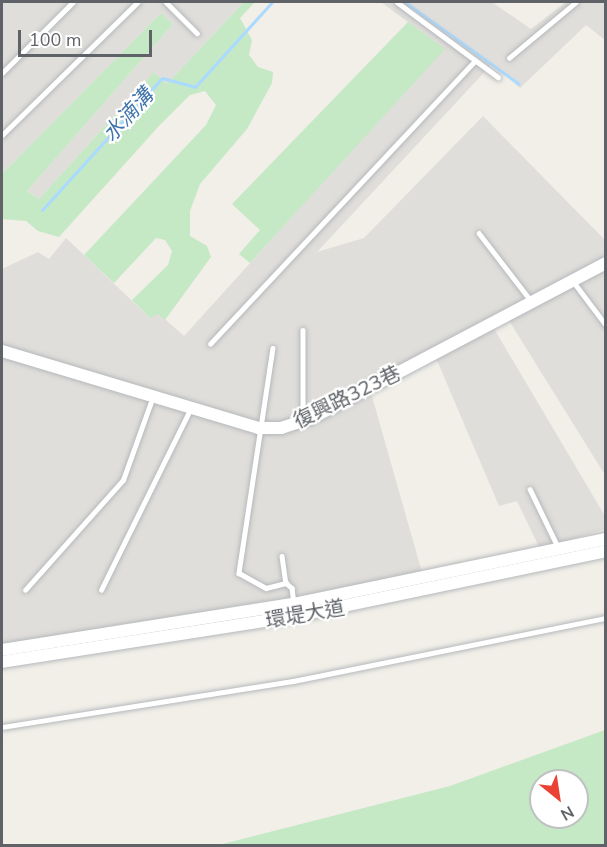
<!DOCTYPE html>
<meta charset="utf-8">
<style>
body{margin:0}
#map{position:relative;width:607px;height:847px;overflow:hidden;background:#f1efe8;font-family:"Nunito Sans","Noto Sans TC",sans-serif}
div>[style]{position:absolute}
.industrial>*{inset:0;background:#e0deda}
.green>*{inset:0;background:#c5e8c5}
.stream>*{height:3px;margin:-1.5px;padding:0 1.5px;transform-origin:1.5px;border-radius:1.5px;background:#aadaff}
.roads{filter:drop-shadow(0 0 2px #b5b8bc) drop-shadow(0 0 2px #b5b8bc)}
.service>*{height:4.5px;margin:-2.25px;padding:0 2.25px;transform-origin:2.25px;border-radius:2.25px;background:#fff}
.tertiary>*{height:12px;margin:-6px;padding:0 6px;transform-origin:6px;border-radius:6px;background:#fff}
span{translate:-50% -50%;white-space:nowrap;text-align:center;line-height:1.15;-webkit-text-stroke:4.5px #fff;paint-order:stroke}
.street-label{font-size:20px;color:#5f6368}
.water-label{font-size:21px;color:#4174aa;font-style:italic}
.frame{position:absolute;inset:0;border:3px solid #5f6368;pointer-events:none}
.north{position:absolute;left:529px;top:769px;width:60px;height:60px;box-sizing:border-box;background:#fff;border:2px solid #bfc1c3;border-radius:50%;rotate:150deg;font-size:16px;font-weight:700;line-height:24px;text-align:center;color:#5f6368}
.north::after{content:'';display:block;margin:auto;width:21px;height:27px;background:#ea4335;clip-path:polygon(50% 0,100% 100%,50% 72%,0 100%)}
.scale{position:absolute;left:18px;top:30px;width:134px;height:27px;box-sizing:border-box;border:3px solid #5f6368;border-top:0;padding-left:8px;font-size:18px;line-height:21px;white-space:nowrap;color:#5f6368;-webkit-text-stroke:4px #fff;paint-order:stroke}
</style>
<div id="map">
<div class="industrial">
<i style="clip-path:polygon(2px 2px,244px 2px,167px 84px,154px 72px,39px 199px,27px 191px,173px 24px,161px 13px,2px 174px)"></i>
<i style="clip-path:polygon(381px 2px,492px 2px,531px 29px,566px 2px,605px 2px,605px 40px,586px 25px,520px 88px,492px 64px,317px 252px,364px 238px,483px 116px,605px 240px,605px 475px,508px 319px,493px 327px,605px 516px,605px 529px,540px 549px,517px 501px,499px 506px,436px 358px,370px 389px,423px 576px,2px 644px,2px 269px,38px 252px,49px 259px,66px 238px,150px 318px,158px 313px,184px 336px,444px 49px)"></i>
</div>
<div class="green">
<i style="clip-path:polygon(244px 2px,255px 2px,240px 18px,252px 40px,249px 55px,258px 67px,273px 72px,272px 83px,247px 129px,200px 184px,190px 211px,190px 236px,207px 246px,211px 257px,165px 320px,158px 314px,150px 318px,132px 300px,168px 265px,172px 251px,165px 240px,156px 238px,114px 283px,84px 255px,206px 125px,216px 105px,205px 91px,190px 95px,158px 127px,59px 237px,38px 231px,26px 221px,2px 219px,2px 174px,161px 13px,173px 24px,27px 191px,39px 199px,154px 72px,167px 84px)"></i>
<i style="clip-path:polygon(408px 22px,445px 49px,250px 263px,239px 254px,260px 230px,232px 204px)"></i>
<i style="clip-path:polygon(evenodd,605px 730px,605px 845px,219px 845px,450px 786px,605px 730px,541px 781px,577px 781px,577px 817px,541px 817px,541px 781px)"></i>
</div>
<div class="stream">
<i style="left:405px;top:2px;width:140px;rotate:35.7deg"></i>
<i style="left:42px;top:210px;width:178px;rotate:-47.7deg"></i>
<i style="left:162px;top:78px;width:34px;rotate:15deg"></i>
<i style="left:195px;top:87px;width:115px;rotate:-47.8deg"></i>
</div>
<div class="roads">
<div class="service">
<i style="left:166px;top:2px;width:44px;rotate:45deg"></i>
<i style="left:397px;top:2px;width:126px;rotate:36.6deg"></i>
<i style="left:509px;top:58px;width:87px;rotate:-39.9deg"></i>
<i style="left:2px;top:73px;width:100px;rotate:-45deg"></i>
<i style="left:2px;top:135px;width:190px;rotate:-44.4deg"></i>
<i style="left:479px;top:233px;width:87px;rotate:52.5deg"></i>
<i style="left:573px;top:281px;width:55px;rotate:53.1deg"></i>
<i style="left:303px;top:330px;width:91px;rotate:90deg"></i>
<i style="left:210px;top:344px;width:386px;rotate:-46.9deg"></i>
<i style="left:273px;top:348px;width:228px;rotate:98.6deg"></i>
<i style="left:239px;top:573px;width:31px;rotate:29deg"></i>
<i style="left:266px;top:588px;width:21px;rotate:-14deg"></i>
<i style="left:286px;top:583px;width:8px;rotate:40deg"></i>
<i style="left:292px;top:588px;width:16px;rotate:83deg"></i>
<i style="left:530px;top:489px;width:64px;rotate:64.2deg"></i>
<i style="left:282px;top:556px;width:27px;rotate:82deg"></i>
<i style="left:25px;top:590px;width:147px;rotate:-48.3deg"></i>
<i style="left:123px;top:480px;width:86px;rotate:-70.3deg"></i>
<i style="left:101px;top:590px;width:201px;rotate:-63.7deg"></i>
<i style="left:2px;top:727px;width:295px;rotate:-9deg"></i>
<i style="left:293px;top:681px;width:319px;rotate:-11.4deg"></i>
</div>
<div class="tertiary">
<i style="left:2px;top:351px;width:267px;rotate:16.7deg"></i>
<i style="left:258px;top:428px;width:23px"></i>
<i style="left:281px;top:428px;width:33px;rotate:-18deg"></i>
<i style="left:312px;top:418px;width:332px;rotate:-27.8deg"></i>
<i style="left:2px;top:650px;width:296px;rotate:-9deg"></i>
<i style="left:294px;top:604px;width:319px;rotate:-11.8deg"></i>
<i style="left:2px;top:662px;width:298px;rotate:-8.9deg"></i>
<i style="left:296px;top:616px;width:317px;rotate:-11.8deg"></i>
</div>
</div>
<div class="street-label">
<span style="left:347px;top:397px;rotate:-26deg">復興路323巷</span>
<span style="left:305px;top:614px;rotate:-10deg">環堤大道</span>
</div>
<div class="water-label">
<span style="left:128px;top:115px;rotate:-48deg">水湳溝</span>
</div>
<div class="frame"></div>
<div class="north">N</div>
<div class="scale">100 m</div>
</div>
